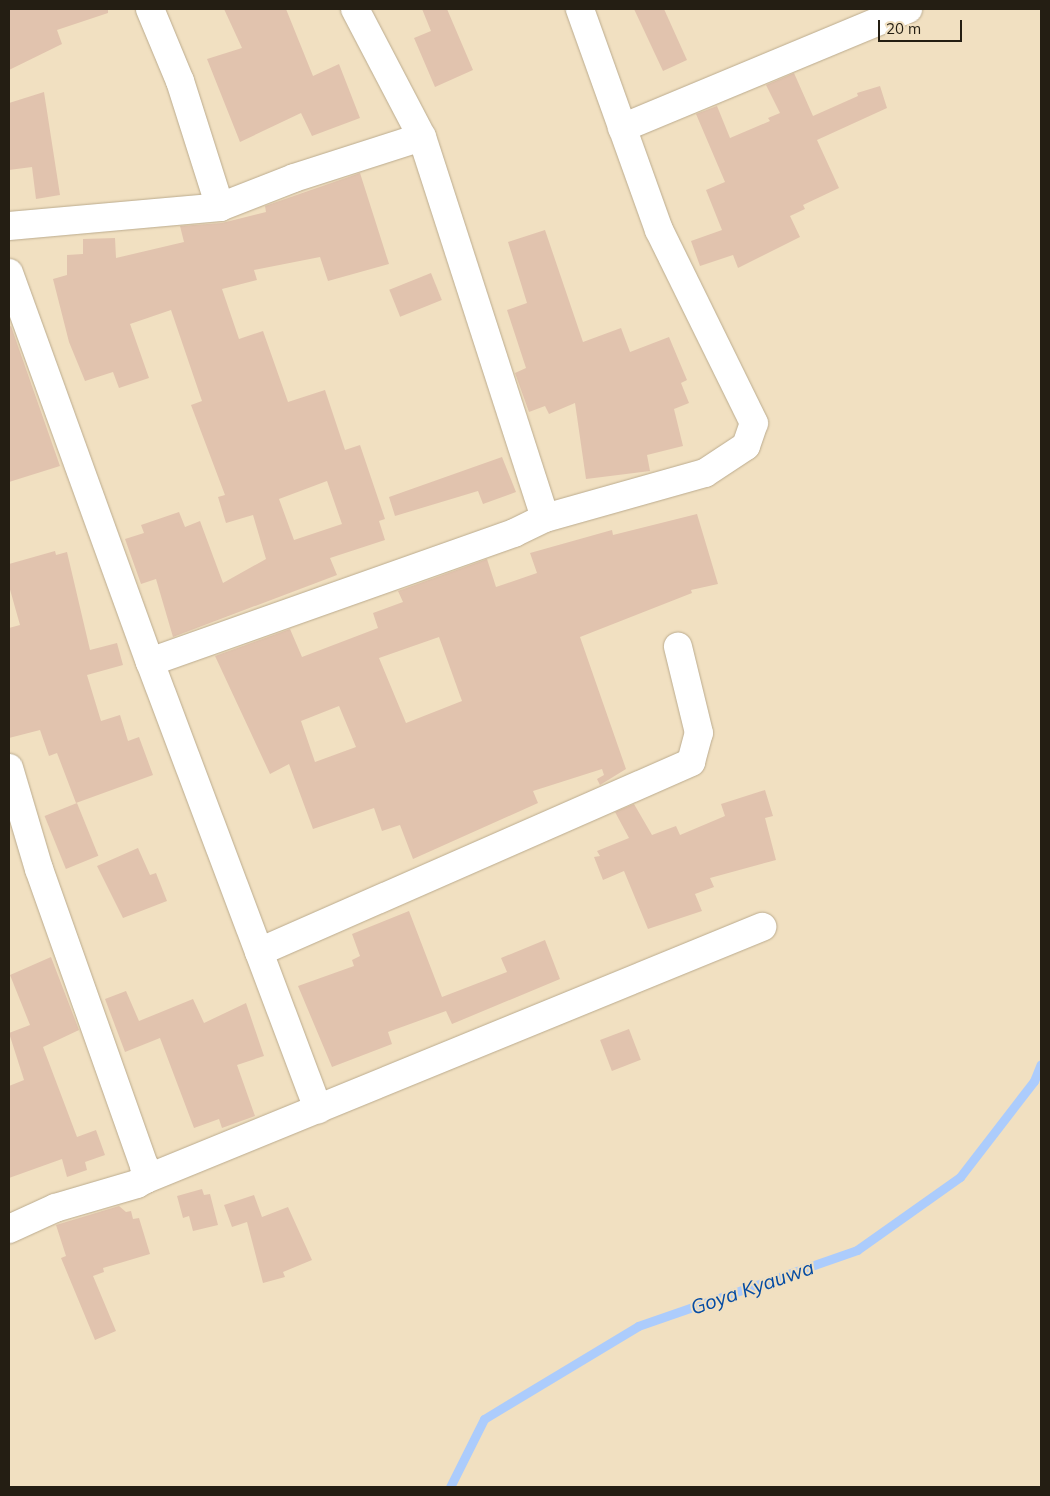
<!DOCTYPE html>
<style>
body{margin:0}
#map{position:relative;width:1050px;height:1496px;overflow:hidden;background:#f1e0c1;font-family:Mulish,sans-serif}
div>[style]{position:absolute}
.stream>*{height:9px;margin:-4.5px;padding:0 4.5px;transform-origin:4.5px;border-radius:4.5px;background:#acccfc}
.building>*{inset:0;background:#e1c3ae;transform-origin:0 0}
.roads{filter:drop-shadow(0 0 1px #bbab8e) drop-shadow(0 0 1px #bbab8e)}
.minor>*{height:28px;margin:-14px;padding:0 14px;transform-origin:14px;border-radius:14px;background:#fff}
span{translate:-50% -50%;white-space:nowrap;text-align:center;line-height:1.15;-webkit-text-stroke:4px #f1e0c1;paint-order:stroke}
.water-label{font-size:20px;color:#044ba3;font-style:italic}
.frame{position:absolute;inset:0;border:10px solid #241e13;pointer-events:none}
.scale{position:absolute;left:878px;top:20px;width:84px;height:22px;box-sizing:border-box;border:2px solid #241e13;border-top:0;padding-left:6px;font-size:15px;line-height:18px;white-space:nowrap;color:#241e13;-webkit-text-stroke:4px #f1e0c1;paint-order:stroke}
</style>
<div id="map">
<div class="stream">
<i style="left:450px;top:1487px;width:76px;rotate:-63.4deg"></i>
<i style="left:484px;top:1419px;width:180px;rotate:-31.1deg"></i>
<i style="left:638px;top:1326px;width:232px;rotate:-19.1deg"></i>
<i style="left:857px;top:1250px;width:126px;rotate:-35.3deg"></i>
<i style="left:960px;top:1177px;width:121px;rotate:-52.4deg"></i>
<i style="left:1034px;top:1081px;width:18px;rotate:-68deg"></i>
</div>
<div class="building">
<i style="clip-path:polygon(9px 9px,108px 9px,108px 13px,57px 30px,62px 44px,9px 70px)"></i>
<i style="clip-path:polygon(224px 9px,286px 9px,313px 76px,339px 64px,360px 118px,312px 136px,301px 113px,240px 142px,207px 59px,242px 48px)"></i>
<i style="clip-path:polygon(422px 9px,447px 9px,473px 70px,435px 87px,414px 38px,431px 31px)"></i>
<i style="clip-path:polygon(634px 9px,664px 9px,687px 60px,663px 71px)"></i>
<i style="clip-path:polygon(794px 73px,813px 116px,858px 96px,857px 93px,880px 86px,887px 108px,817px 140px,839px 188px,803px 205px,805px 209px,790px 216px,800px 237px,738px 268px,733px 255px,700px 266px,691px 241px,722px 230px,706px 190px,725px 182px,696px 114px,717px 106px,730px 138px,770px 121px,768px 118px,780px 113px,766px 85px)"></i>
<i style="clip-path:polygon(44px 92px,60px 195px,36px 199px,32px 167px,9px 170px,9px 103px)"></i>
<i style="clip-path:polygon(evenodd,360px 173px,389px 264px,328px 281px,320px 257px,254px 270px,257px 280px,222px 289px,239px 339px,263px 331px,288px 402px,325px 390px,345px 450px,360px 445px,385px 519px,379px 521px,385px 540px,330px 558px,337px 575px,173px 637px,156px 579px,141px 584px,125px 539px,144px 533px,141px 525px,179px 512px,185px 527px,200px 521px,223px 583px,266px 559px,253px 515px,226px 523px,218px 497px,225px 495px,191px 405px,202px 401px,171px 310px,130px 324px,149px 378px,119px 388px,113px 372px,85px 381px,69px 342px,53px 279px,67px 275px,67px 255px,83px 254px,83px 239px,115px 238px,116px 258px,184px 242px,180px 226px,222px 223px,266px 212px,265px 206px,360px 173px,327px 481px,342px 524px,294px 540px,279px 499px,327px 481px)"></i>
<i style="clip-path:polygon(545px 230px,583px 342px,621px 328px,630px 352px,669px 337px,687px 380px,681px 383px,689px 403px,674px 409px,683px 446px,647px 455px,650px 471px,586px 479px,575px 403px,549px 414px,545px 406px,529px 412px,515px 373px,526px 368px,507px 310px,527px 303px,508px 242px)"></i>
<i style="left:431px;top:273px;width:29px;height:45px;rotate:68deg"></i>
<i style="clip-path:polygon(11px 326px,60px 466px,9px 482px,9px 327px)"></i>
<i style="clip-path:polygon(502px 457px,516px 492px,483px 504px,478px 491px,395px 516px,389px 497px)"></i>
<i style="clip-path:polygon(evenodd,697px 514px,718px 584px,691px 590px,692px 593px,580px 637px,626px 769px,600px 785px,597px 779px,604px 775px,602px 769px,533px 791px,538px 803px,413px 859px,400px 825px,382px 831px,374px 808px,313px 829px,289px 764px,270px 774px,215px 656px,290px 629px,302px 657px,378px 628px,373px 613px,403px 602px,398px 591px,487px 559px,496px 587px,537px 573px,530px 553px,612px 530px,613px 535px,697px 514px,439px 637px,462px 701px,406px 723px,379px 658px,439px 637px,697px 514px,339px 706px,356px 747px,315px 762px,301px 721px,339px 706px)"></i>
<i style="clip-path:polygon(55px 551px,56px 555px,67px 552px,90px 650px,117px 643px,123px 665px,87px 675px,101px 721px,120px 715px,128px 741px,139px 737px,153px 775px,76px 803px,57px 753px,49px 756px,40px 730px,9px 738px,9px 628px,20px 625px,9px 586px,9px 564px)"></i>
<i style="clip-path:polygon(765px 790px,773px 816px,765px 818px,776px 860px,710px 878px,714px 887px,695px 894px,702px 911px,648px 929px,624px 871px,603px 880px,594px 857px,600px 856px,597px 851px,629px 838px,615px 812px,634px 804px,652px 835px,676px 826px,680px 835px,725px 816px,721px 804px)"></i>
<i style="left:77px;top:803px;width:57px;height:35px;rotate:68deg"></i>
<i style="clip-path:polygon(138px 848px,150px 875px,156px 873px,167px 901px,123px 918px,97px 866px)"></i>
<i style="clip-path:polygon(409px 911px,442px 997px,507px 972px,501px 958px,545px 940px,560px 979px,452px 1024px,446px 1011px,388px 1032px,392px 1044px,332px 1067px,298px 986px,354px 966px,352px 960px,360px 956px,352px 934px)"></i>
<i style="clip-path:polygon(51px 957px,79px 1030px,43px 1047px,77px 1137px,96px 1130px,105px 1155px,85px 1162px,87px 1170px,67px 1177px,62px 1159px,9px 1178px,9px 1086px,24px 1080px,9px 1033px,30px 1025px,10px 975px)"></i>
<i style="clip-path:polygon(126px 991px,139px 1021px,193px 999px,204px 1023px,246px 1003px,264px 1056px,237px 1065px,255px 1116px,222px 1128px,219px 1119px,194px 1128px,160px 1038px,125px 1052px,105px 999px)"></i>
<i style="left:629px;top:1029px;width:33px;height:31px;rotate:69deg"></i>
<i style="clip-path:polygon(202px 1189px,204px 1195px,210px 1194px,218px 1225px,193px 1231px,189px 1216px,183px 1218px,177px 1196px)"></i>
<i style="clip-path:polygon(254px 1195px,262px 1217px,288px 1207px,312px 1260px,283px 1272px,285px 1277px,263px 1283px,247px 1222px,232px 1227px,224px 1205px)"></i>
<i style="clip-path:polygon(119px 1206px,126px 1212px,131px 1211px,133px 1219px,139px 1218px,150px 1254px,103px 1268px,104px 1272px,93px 1276px,116px 1331px,95px 1340px,61px 1258px,66px 1256px,56px 1225px)"></i>
</div>
<div class="roads">
<div class="minor">
<i style="left:150px;top:9px;width:78px;rotate:67.4deg"></i>
<i style="left:180px;top:81px;width:132px;rotate:72.4deg"></i>
<i style="left:355px;top:9px;width:144px;rotate:62.4deg"></i>
<i style="left:422px;top:137px;width:400px;rotate:72.1deg"></i>
<i style="left:622px;top:128px;width:310px;rotate:-22.6deg"></i>
<i style="left:9px;top:226px;width:212px;rotate:-5.1deg"></i>
<i style="left:220px;top:207px;width:79px;rotate:-21.4deg"></i>
<i style="left:294px;top:178px;width:134px;rotate:-17.8deg"></i>
<i style="left:9px;top:273px;width:414px;rotate:70.1deg"></i>
<i style="left:150px;top:662px;width:478px;rotate:69.4deg"></i>
<i style="left:150px;top:662px;width:386px;rotate:-19.5deg"></i>
<i style="left:514px;top:533px;width:34px;rotate:-26deg"></i>
<i style="left:545px;top:518px;width:166px;rotate:-15.7deg"></i>
<i style="left:705px;top:473px;width:49px;rotate:-33.4deg"></i>
<i style="left:746px;top:446px;width:24px;rotate:-71deg"></i>
<i style="left:754px;top:423px;width:215px;rotate:-116.2deg"></i>
<i style="left:659px;top:230px;width:235px;rotate:-109.7deg"></i>
<i style="left:9px;top:768px;width:105px;rotate:73.5deg"></i>
<i style="left:39px;top:869px;width:314px;rotate:70.5deg"></i>
<i style="left:144px;top:1165px;width:14px;rotate:82deg"></i>
<i style="left:146px;top:1179px;width:10px;rotate:151deg"></i>
<i style="left:137px;top:1184px;width:85px;rotate:163.7deg"></i>
<i style="left:55px;top:1208px;width:51px;rotate:155.5deg"></i>
<i style="left:259px;top:952px;width:472px;rotate:-23.7deg"></i>
<i style="left:691px;top:762px;width:30px;rotate:-75deg"></i>
<i style="left:699px;top:733px;width:89px;rotate:-103.7deg"></i>
<i style="left:146px;top:1179px;width:666px;rotate:-22.25deg"></i>
</div>
</div>
<div class="water-label">
<span style="left:752px;top:1287px;rotate:-19deg">Goya Kyauwa</span>
</div>
<div class="frame"></div>
<div class="scale">20 m</div>
</div>
